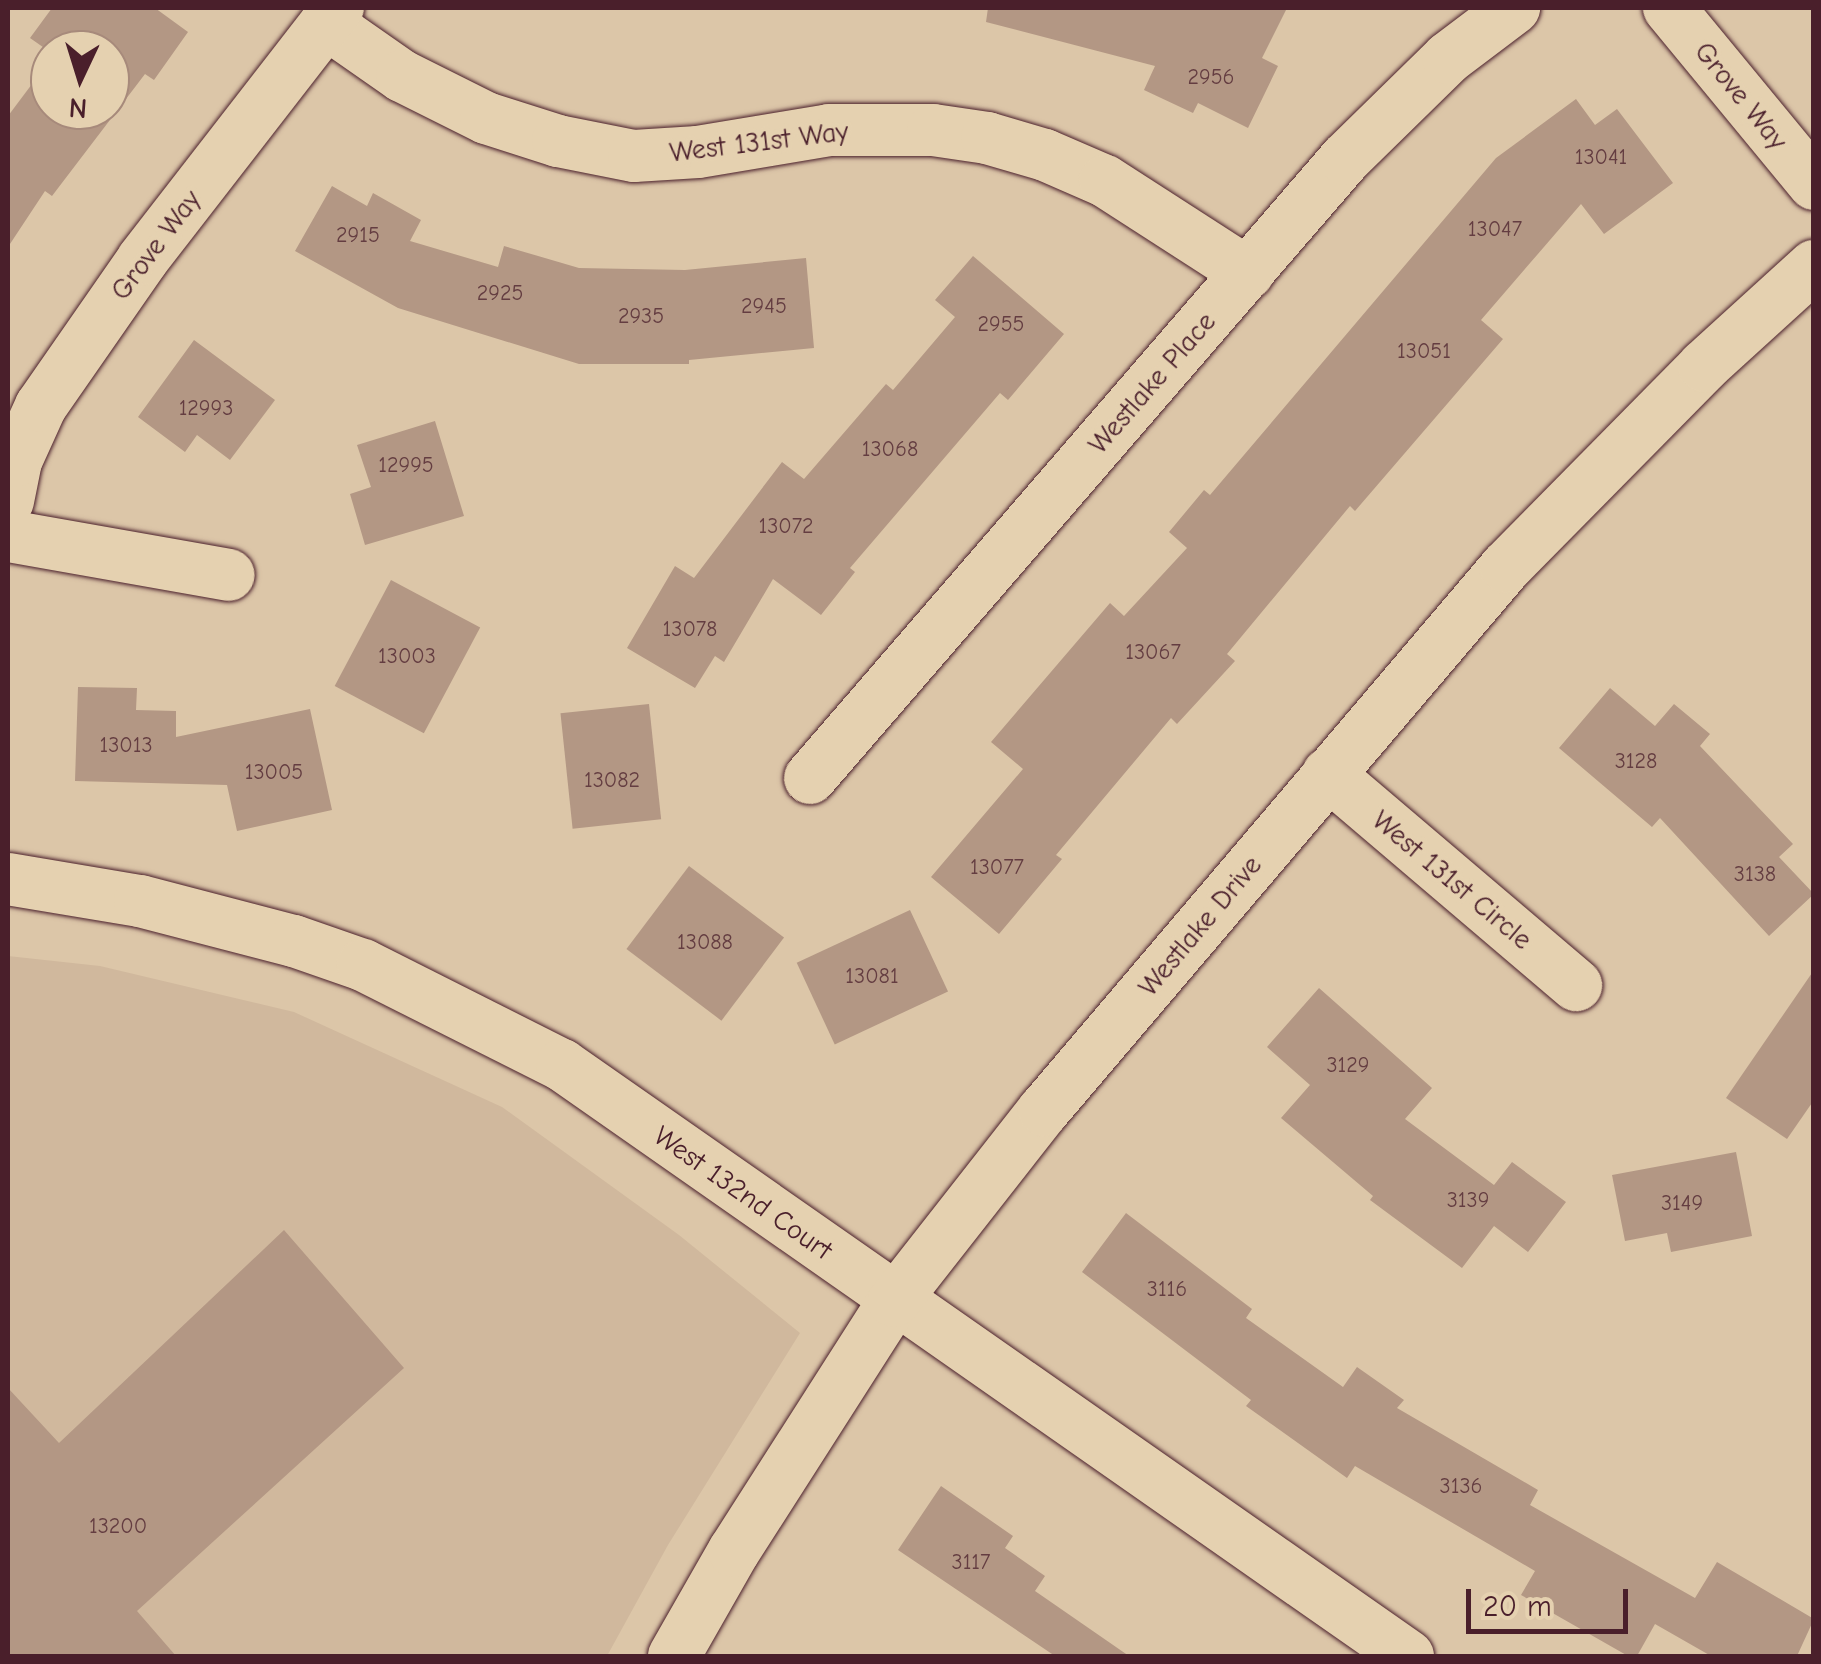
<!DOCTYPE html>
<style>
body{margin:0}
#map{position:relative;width:1821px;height:1664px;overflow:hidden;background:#dcc6a8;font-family:"Comic Neue",sans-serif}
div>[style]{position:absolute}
.built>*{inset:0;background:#d0b89d}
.building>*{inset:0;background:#b39784;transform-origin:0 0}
.roads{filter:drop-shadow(0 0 2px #4a1f2b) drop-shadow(0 0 2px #4a1f2b)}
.minor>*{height:52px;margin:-26px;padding:0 26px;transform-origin:26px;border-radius:26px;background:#e5d1b0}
span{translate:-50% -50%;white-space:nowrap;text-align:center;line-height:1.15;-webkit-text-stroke:9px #e5d1b0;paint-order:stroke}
.number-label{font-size:22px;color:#643d41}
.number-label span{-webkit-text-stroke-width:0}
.street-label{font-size:28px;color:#4a1f2b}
.frame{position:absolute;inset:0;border:10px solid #4a1f2b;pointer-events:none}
.north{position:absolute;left:30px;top:30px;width:100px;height:100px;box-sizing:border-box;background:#e5d1b0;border:2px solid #a78a7b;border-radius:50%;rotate:184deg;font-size:28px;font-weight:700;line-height:40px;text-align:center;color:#4a1f2b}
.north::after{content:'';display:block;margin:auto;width:35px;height:45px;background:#4a1f2b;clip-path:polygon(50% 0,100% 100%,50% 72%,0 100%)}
.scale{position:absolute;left:1466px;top:1589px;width:162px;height:45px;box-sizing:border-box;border:5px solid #4a1f2b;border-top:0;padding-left:12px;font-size:30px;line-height:35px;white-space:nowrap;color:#4a1f2b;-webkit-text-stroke:8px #e5d1b0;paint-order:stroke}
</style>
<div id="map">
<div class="built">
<i style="clip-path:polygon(8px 956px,100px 966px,294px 1012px,502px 1107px,679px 1235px,800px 1333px,668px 1545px,607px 1656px,8px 1656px)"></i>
</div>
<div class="building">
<i style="clip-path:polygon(52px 8px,155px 8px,188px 32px,154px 80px,145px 74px,52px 196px,45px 191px,8px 247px,8px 116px,50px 60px,50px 110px,110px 110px,110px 50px,50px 52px,30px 38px)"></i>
<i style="clip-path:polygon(988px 8px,1287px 8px,1262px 58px,1278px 66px,1248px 128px,1198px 103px,1193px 113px,1144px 90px,1155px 66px,986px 22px)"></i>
<i style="clip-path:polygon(1576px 99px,1595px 125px,1617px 109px,1673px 183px,1604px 234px,1581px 204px,1481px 320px,1503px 339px,1355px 511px,1350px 506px,1227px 654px,1235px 661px,1177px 724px,1171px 718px,1056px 855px,1062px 859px,999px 934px,931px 877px,1023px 769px,991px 742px,1110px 603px,1124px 616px,1187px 548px,1169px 532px,1204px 490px,1210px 495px,1496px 158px)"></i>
<i style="clip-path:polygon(332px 186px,367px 206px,373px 193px,421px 220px,410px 241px,498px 267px,504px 246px,579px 268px,685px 270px,806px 258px,814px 348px,689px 360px,689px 364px,579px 364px,398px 308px,295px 251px)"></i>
<i style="clip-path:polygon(973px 256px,1064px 334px,1008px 400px,1000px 393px,850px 568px,855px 572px,821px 615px,773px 579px,724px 662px,715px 656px,695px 688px,627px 648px,675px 566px,694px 578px,782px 462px,804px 479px,886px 384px,893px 390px,955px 317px,935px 300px)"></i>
<i style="clip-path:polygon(194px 340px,275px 400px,230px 460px,197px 435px,185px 452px,138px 417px)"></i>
<i style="clip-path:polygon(435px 421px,464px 516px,365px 545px,350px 494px,371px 487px,357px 445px)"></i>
<i style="left:391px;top:580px;width:101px;height:120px;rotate:28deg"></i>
<i style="clip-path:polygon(78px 687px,137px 688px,136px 710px,176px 711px,176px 737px,310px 709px,332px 810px,237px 831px,227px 785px,75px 781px)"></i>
<i style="clip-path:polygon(1610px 688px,1655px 726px,1674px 704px,1710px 734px,1700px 746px,1793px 844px,1779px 857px,1814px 894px,1769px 936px,1660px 818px,1652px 827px,1559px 748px)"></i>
<i style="left:649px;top:704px;width:116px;height:89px;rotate:84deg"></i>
<i style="left:689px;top:866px;width:119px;height:104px;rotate:37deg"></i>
<i style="left:910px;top:910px;width:90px;height:125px;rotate:65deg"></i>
<i style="clip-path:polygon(1814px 970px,1814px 1100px,1787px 1139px,1726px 1098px)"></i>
<i style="clip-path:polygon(1319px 988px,1432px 1088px,1405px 1119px,1494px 1185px,1512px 1162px,1566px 1202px,1528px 1252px,1494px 1226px,1462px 1268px,1370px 1200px,1373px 1196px,1281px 1118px,1310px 1085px,1267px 1047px)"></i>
<i style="clip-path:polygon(1736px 1152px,1752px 1236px,1671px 1252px,1667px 1233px,1625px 1241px,1612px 1175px)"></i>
<i style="clip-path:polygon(1126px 1213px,1252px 1309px,1246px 1318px,1343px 1387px,1357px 1367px,1404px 1400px,1397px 1408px,1538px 1490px,1530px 1505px,1695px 1598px,1717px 1562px,1814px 1619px,1797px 1656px,1711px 1656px,1655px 1624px,1637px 1656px,1628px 1656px,1521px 1595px,1535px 1571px,1355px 1466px,1347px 1478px,1246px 1406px,1251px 1400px,1082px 1272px)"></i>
<i style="clip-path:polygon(284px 1230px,404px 1368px,137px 1611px,176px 1656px,8px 1656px,8px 1388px,59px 1443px)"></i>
<i style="clip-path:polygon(941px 1486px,1013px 1536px,1005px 1548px,1045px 1576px,1035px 1591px,1129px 1656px,1055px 1656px,898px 1550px)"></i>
</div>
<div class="roads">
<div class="minor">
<i style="left:1669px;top:8px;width:228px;rotate:50.5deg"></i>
<i style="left:326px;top:23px;width:93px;rotate:34.9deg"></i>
<i style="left:402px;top:76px;width:94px;rotate:26.6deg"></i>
<i style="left:486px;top:118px;width:76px;rotate:17.7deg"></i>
<i style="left:558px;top:141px;width:77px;rotate:11.2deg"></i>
<i style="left:634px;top:156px;width:64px;rotate:-3.6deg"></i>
<i style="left:698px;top:152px;width:133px;rotate:-9.5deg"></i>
<i style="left:829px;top:130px;width:104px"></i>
<i style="left:933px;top:130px;width:55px;rotate:8.4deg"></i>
<i style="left:987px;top:138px;width:60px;rotate:16.3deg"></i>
<i style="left:1045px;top:155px;width:65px;rotate:23.4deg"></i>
<i style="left:1105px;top:181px;width:170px;rotate:32.8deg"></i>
<i style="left:8px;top:501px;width:41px;rotate:-78.7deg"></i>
<i style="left:16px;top:461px;width:60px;rotate:-65.6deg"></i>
<i style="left:41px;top:406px;width:179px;rotate:-55.2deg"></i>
<i style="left:143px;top:259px;width:318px;rotate:-52.2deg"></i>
<i style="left:8px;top:536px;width:224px;rotate:10deg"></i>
<i style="left:1328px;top:774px;width:326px;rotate:40.4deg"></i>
<i style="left:810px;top:778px;width:818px;rotate:-49.16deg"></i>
<i style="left:1345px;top:159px;width:144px;rotate:-44.4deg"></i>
<i style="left:1448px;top:58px;width:83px;rotate:-37.1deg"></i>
<i style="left:8px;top:879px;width:134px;rotate:9.5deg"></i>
<i style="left:140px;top:901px;width:159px;rotate:14.6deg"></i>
<i style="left:294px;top:941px;width:73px;rotate:19.2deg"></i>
<i style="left:363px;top:965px;width:223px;rotate:26.7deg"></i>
<i style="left:562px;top:1065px;width:1032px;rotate:34.94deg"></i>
<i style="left:674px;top:1656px;width:121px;rotate:-60.3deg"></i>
<i style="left:734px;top:1551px;width:297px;rotate:-57.4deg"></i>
<i style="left:894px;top:1301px;width:243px;rotate:-51.9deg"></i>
<i style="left:1044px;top:1110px;width:713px;rotate:-49.61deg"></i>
<i style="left:1506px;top:567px;width:282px;rotate:-45.4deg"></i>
<i style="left:1704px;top:366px;width:149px;rotate:-42.3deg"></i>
</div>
</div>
<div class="number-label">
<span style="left:1211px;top:78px">2956</span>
<span style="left:1601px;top:158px">13041</span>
<span style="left:1495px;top:230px">13047</span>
<span style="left:358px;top:236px">2915</span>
<span style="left:500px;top:294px">2925</span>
<span style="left:764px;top:307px">2945</span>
<span style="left:641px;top:317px">2935</span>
<span style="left:1001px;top:325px">2955</span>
<span style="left:1424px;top:352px">13051</span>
<span style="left:206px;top:409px">12993</span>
<span style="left:890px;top:450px">13068</span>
<span style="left:406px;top:466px">12995</span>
<span style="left:786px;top:527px">13072</span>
<span style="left:690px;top:630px">13078</span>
<span style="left:1153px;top:653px">13067</span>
<span style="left:407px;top:657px">13003</span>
<span style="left:126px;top:746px">13013</span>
<span style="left:1636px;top:762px">3128</span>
<span style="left:274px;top:773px">13005</span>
<span style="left:612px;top:781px">13082</span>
<span style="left:997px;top:868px">13077</span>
<span style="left:1755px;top:875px">3138</span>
<span style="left:705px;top:943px">13088</span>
<span style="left:872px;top:977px">13081</span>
<span style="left:1348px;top:1066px">3129</span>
<span style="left:1468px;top:1201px">3139</span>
<span style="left:1682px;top:1204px">3149</span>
<span style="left:1167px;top:1290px">3116</span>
<span style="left:1461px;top:1487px">3136</span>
<span style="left:118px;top:1527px">13200</span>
<span style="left:971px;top:1563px">3117</span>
</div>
<div class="street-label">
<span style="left:1741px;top:96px;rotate:51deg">Grove Way</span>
<span style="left:759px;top:142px;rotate:-7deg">West 131st Way</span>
<span style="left:156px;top:245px;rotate:-53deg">Grove Way</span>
<span style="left:1152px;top:383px;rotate:-49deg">Westlake Place</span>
<span style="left:1452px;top:880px;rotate:40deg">West 131st Circle</span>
<span style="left:1200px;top:926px;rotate:-50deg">Westlake Drive</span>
<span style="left:743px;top:1193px;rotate:35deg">West 132nd Court</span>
</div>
<div class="frame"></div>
<div class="north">N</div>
<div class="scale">20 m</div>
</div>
